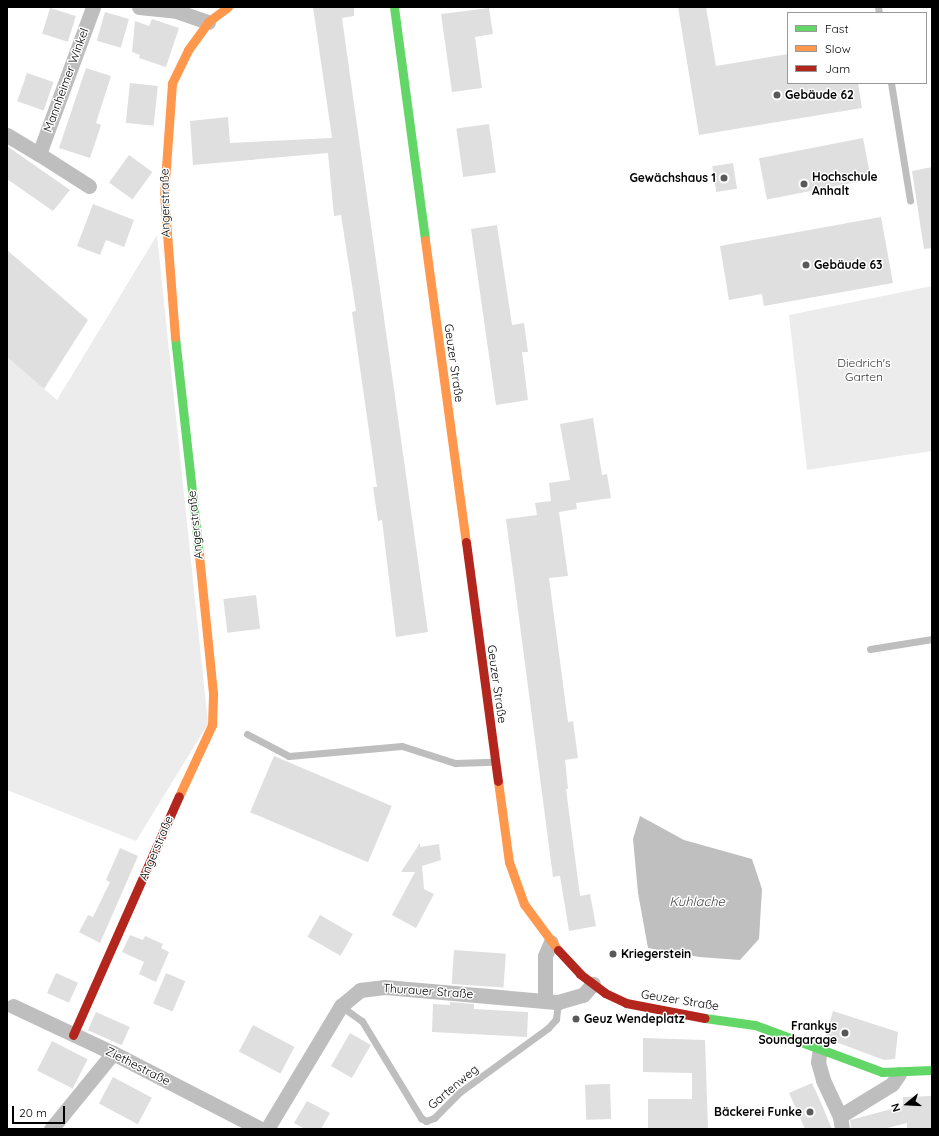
<!DOCTYPE html>
<meta charset="utf-8">
<style>
body{margin:0}
#map{position:relative;width:939px;height:1136px;overflow:hidden;background:#fff;font-family:Quicksand,sans-serif}
div>[style]{position:absolute}
.green>*{inset:0;background:#ececec}
.water>*{inset:0;background:#bfbfbf}
.building>*{inset:0;background:#dfdfdf;transform-origin:0 0}
.lane>*{height:7px;margin:-3.5px;padding:0 3.5px;transform-origin:3.5px;border-radius:3.5px;background:#bebebe}
.street>*{height:15px;margin:-7.5px;padding:0 7.5px;transform-origin:7.5px;border-radius:7.5px;background:#bebebe}
.fast>*{height:9px;margin:-4.5px;padding:0 4.5px;transform-origin:4.5px;border-radius:4.5px;background:#63d668}
.slow>*{height:9px;margin:-4.5px;padding:0 4.5px;transform-origin:4.5px;border-radius:4.5px;background:#ff974d}
.jam>*{height:9px;margin:-4.5px;padding:0 4.5px;transform-origin:4.5px;border-radius:4.5px;background:#b3261e}
.dots>*{width:11px;height:11px;translate:-50% -50%;box-sizing:border-box;border:2px solid #fff;border-radius:50%}
span{translate:-50% -50%;white-space:nowrap;text-align:center;line-height:1.15;-webkit-text-stroke:3px #fff;paint-order:stroke}
.street-label{font-size:12px;color:#000}
.poi-label{font-size:12px;color:#000;font-weight:700}
.left{translate:0 -50%;text-align:left}
.right{translate:-100% -50%;text-align:right}
.park-label{font-size:12px;color:#333}
.water-label{font-size:13px;color:#444;font-style:italic}
.frame{position:absolute;inset:0;border:8px solid #000;pointer-events:none}
.legend{position:absolute;left:787px;top:12px;width:140px;height:72px;box-sizing:border-box;background:#fff;border:1px solid #999;margin:0;padding:5px 7px;list-style:none;font-size:12px;color:#000}
.legend li{display:flex;align-items:center;gap:8px;height:20px}
.legend b{width:20px;border:1px solid #999}
.north{position:absolute;left:887px;top:1084px;width:40px;height:40px;-webkit-text-stroke:3px #fff;paint-order:stroke;rotate:252deg;font-size:11px;font-weight:700;line-height:16px;text-align:center;color:#000}
.north::after{content:'';display:block;margin:auto;width:14px;height:18px;background:#000;clip-path:polygon(50% 0,100% 100%,50% 72%,0 100%)}
.scale{position:absolute;left:12px;top:1106px;width:53px;height:18px;box-sizing:border-box;border:2px solid #000;border-top:0;padding-left:5px;font-size:12px;line-height:14px;white-space:nowrap;color:#000;-webkit-text-stroke:3px #fff;paint-order:stroke}
</style>
<div id="map">
<div class="green">
<i style="clip-path:polygon(157px 235px,208px 724px,136px 841px,7px 790px,7px 357px,57px 400px)"></i>
<i style="clip-path:polygon(932px 286px,932px 451px,807px 470px,789px 315px)"></i>
</div>
<div class="water">
<i style="clip-path:polygon(640px 816px,684px 840px,752px 859px,762px 889px,759px 939px,740px 960px,699px 957px,648px 948px,638px 893px,633px 839px)"></i>
</div>
<div class="building">
<i style="clip-path:polygon(313px 7px,354px 7px,354px 16px,342px 18px,428px 632px,396px 637px,382px 520px,378px 521px,373px 487px,377px 487px,352px 312px,356px 311px,341px 215px,334px 216px,328px 153px,193px 165px,190px 121px,228px 117px,230px 143px,332px 138px)"></i>
<i style="clip-path:polygon(678px 7px,706px 7px,716px 66px,788px 54px,788px 83px,858px 83px,862px 108px,699px 135px)"></i>
<i style="left:50px;top:8px;width:27px;height:27px;rotate:17deg"></i>
<i style="clip-path:polygon(489px 8px,493px 34px,475px 37px,482px 88px,452px 92px,441px 14px)"></i>
<i style="left:105px;top:12px;width:25px;height:30px;rotate:16deg"></i>
<i style="clip-path:polygon(152px 19px,179px 28px,166px 67px,139px 58px,140px 55px,132px 52px,135px 21px,149px 26px)"></i>
<i style="clip-path:polygon(86px 68px,111px 76px,96px 123px,101px 125px,90px 158px,59px 148px)"></i>
<i style="left:27px;top:73px;width:28px;height:30px;rotate:19deg"></i>
<i style="left:130px;top:83px;width:28px;height:40px;rotate:6deg"></i>
<i style="left:489px;top:124px;width:49px;height:33px;rotate:82deg"></i>
<i style="left:863px;top:138px;width:42px;height:106px;rotate:79deg"></i>
<i style="clip-path:polygon(7px 146px,70px 190px,53px 211px,7px 179px)"></i>
<i style="left:129px;top:155px;width:29px;height:34px;rotate:36deg"></i>
<i style="left:733px;top:163px;width:26px;height:21px;rotate:81deg"></i>
<i style="clip-path:polygon(932px 167px,932px 248px,924px 249px,912px 171px)"></i>
<i style="clip-path:polygon(93px 204px,134px 220px,124px 247px,106px 240px,100px 255px,77px 246px)"></i>
<i style="clip-path:polygon(881px 217px,893px 283px,764px 306px,762px 294px,729px 300px,720px 246px)"></i>
<i style="clip-path:polygon(497px 225px,512px 325px,524px 323px,528px 352px,522px 352px,528px 400px,496px 405px,471px 229px)"></i>
<i style="clip-path:polygon(7px 250px,88px 320px,44px 389px,7px 357px)"></i>
<i style="clip-path:polygon(593px 418px,602px 475px,607px 474px,611px 498px,576px 503px,577px 509px,559px 512px,568px 576px,549px 578px,568px 722px,573px 721px,578px 758px,565px 760px,568px 789px,566px 789px,580px 896px,590px 894px,596px 926px,569px 931px,560px 876px,553px 877px,506px 519px,537px 515px,535px 503px,551px 501px,549px 483px,570px 480px,560px 424px)"></i>
<i style="left:256px;top:595px;width:34px;height:33px;rotate:83deg"></i>
<i style="left:274px;top:756px;width:128px;height:61px;rotate:23deg"></i>
<i style="clip-path:polygon(420px 843px,420px 847px,439px 844px,441px 860px,422px 866px,424px 889px,434px 894px,416px 928px,392px 915px,415px 872px,401px 872px)"></i>
<i style="clip-path:polygon(120px 848px,138px 856px,100px 943px,79px 932px,88px 915px,93px 917px,110px 882px,106px 880px)"></i>
<i style="left:320px;top:915px;width:38px;height:25px;rotate:30deg"></i>
<i style="clip-path:polygon(130px 935px,143px 940px,145px 936px,163px 944px,161px 948px,169px 952px,156px 982px,139px 974px,144px 962px,122px 952px)"></i>
<i style="left:454px;top:950px;width:52px;height:34px;rotate:4deg"></i>
<i style="left:56px;top:973px;width:24px;height:22px;rotate:24deg"></i>
<i style="left:166px;top:973px;width:21px;height:33px;rotate:23deg"></i>
<i style="clip-path:polygon(450px 1002px,474px 1004px,474px 1009px,528px 1012px,527px 1037px,432px 1032px,433px 1004px,450px 1005px)"></i>
<i style="clip-path:polygon(833px 1011px,898px 1032px,895px 1059px,884px 1060px,825px 1038px)"></i>
<i style="left:96px;top:1012px;width:37px;height:20px;rotate:24deg"></i>
<i style="left:253px;top:1025px;width:47px;height:30px;rotate:28deg"></i>
<i style="left:350px;top:1033px;width:24px;height:38px;rotate:30deg"></i>
<i style="clip-path:polygon(643px 1038px,705px 1040px,708px 1129px,648px 1129px,648px 1099px,692px 1099px,692px 1073px,643px 1072px)"></i>
<i style="left:52px;top:1041px;width:40px;height:33px;rotate:27deg"></i>
<i style="left:113px;top:1077px;width:44px;height:30px;rotate:28deg"></i>
<i style="clip-path:polygon(812px 1083px,822px 1105px,832px 1129px,805px 1129px,789px 1093px)"></i>
<i style="left:610px;top:1084px;width:35px;height:25px;rotate:88deg"></i>
<i style="clip-path:polygon(932px 1096px,932px 1129px,907px 1129px,907px 1123px,883px 1129px,851px 1129px,850px 1120px,903px 1106px,903px 1097px)"></i>
<i style="clip-path:polygon(307px 1101px,330px 1113px,321px 1129px,305px 1129px,294px 1123px)"></i>
</div>
<div class="lane">
<i style="left:878px;top:7px;width:6px;rotate:81deg"></i>
<i style="left:891px;top:83px;width:119px;rotate:80.8deg"></i>
<i style="left:870px;top:649px;width:63px;rotate:-9.2deg"></i>
<i style="left:247px;top:734px;width:47px;rotate:27.6deg"></i>
<i style="left:289px;top:756px;width:113px;rotate:-5.1deg"></i>
<i style="left:402px;top:746px;width:56px;rotate:17.8deg"></i>
<i style="left:455px;top:763px;width:38px;rotate:-2deg"></i>
<i style="left:341px;top:1006px;width:26px;rotate:36deg"></i>
<i style="left:362px;top:1021px;width:114px;rotate:58.7deg"></i>
<i style="left:421px;top:1118px;width:6px;rotate:31deg"></i>
<i style="left:426px;top:1121px;width:9px;rotate:-21deg"></i>
<i style="left:434px;top:1118px;width:37px;rotate:-45deg"></i>
<i style="left:460px;top:1092px;width:109px;rotate:-36deg"></i>
<i style="left:548px;top:1028px;width:12px;rotate:-48deg"></i>
<i style="left:556px;top:1019px;width:17px;rotate:-83deg"></i>
</div>
<div class="street">
<i style="left:139px;top:7px;width:37px;rotate:6deg"></i>
<i style="left:176px;top:11px;width:34px;rotate:19deg"></i>
<i style="left:7px;top:135px;width:37px;rotate:31deg"></i>
<i style="left:89px;top:186px;width:59px;rotate:-147.4deg"></i>
<i style="left:39px;top:154px;width:157px;rotate:-69.8deg"></i>
<i style="left:545px;top:1001px;width:45px;rotate:-90deg"></i>
<i style="left:545px;top:956px;width:15px;rotate:-67deg"></i>
<i style="left:13px;top:1006px;width:110px;rotate:25.2deg"></i>
<i style="left:113px;top:1053px;width:166px;rotate:27.2deg"></i>
<i style="left:820px;top:1048px;width:14px;rotate:98deg"></i>
<i style="left:818px;top:1062px;width:19px;rotate:74deg"></i>
<i style="left:823px;top:1080px;width:40px;rotate:65deg"></i>
<i style="left:51px;top:1129px;width:98px;rotate:-50.8deg"></i>
<i style="left:267px;top:1129px;width:144px;rotate:-59deg"></i>
<i style="left:341px;top:1006px;width:25px;rotate:-40deg"></i>
<i style="left:360px;top:990px;width:25px;rotate:-7deg"></i>
<i style="left:385px;top:987px;width:174px;rotate:5deg"></i>
<i style="left:558px;top:1002px;width:26px;rotate:-16deg"></i>
<i style="left:583px;top:995px;width:15px;rotate:-48deg"></i>
<i style="left:842px;top:1129px;width:13px;rotate:-99deg"></i>
<i style="left:840px;top:1116px;width:61px;rotate:-31.6deg"></i>
<i style="left:892px;top:1084px;width:12px;rotate:-55deg"></i>
</div>
<div class="fast">
<i style="left:394px;top:7px;width:235px;rotate:82.4deg"></i>
<i style="left:175px;top:337px;width:220px;rotate:83.7deg"></i>
<i style="left:705px;top:1018px;width:50px;rotate:8deg"></i>
<i style="left:755px;top:1025px;width:135px;rotate:20.3deg"></i>
<i style="left:882px;top:1072px;width:50px;rotate:-2.3deg"></i>
</div>
<div class="slow">
<i style="left:425px;top:240px;width:305px;rotate:82.3deg"></i>
<i style="left:175px;top:337px;width:142px;rotate:-94.4deg"></i>
<i style="left:164px;top:195px;width:112px;rotate:-85.9deg"></i>
<i style="left:172px;top:83px;width:37px;rotate:-64deg"></i>
<i style="left:188px;top:50px;width:34px;rotate:-54deg"></i>
<i style="left:208px;top:22px;width:25px;rotate:-37deg"></i>
<i style="left:498px;top:781px;width:82px;rotate:82.3deg"></i>
<i style="left:509px;top:862px;width:45px;rotate:70.3deg"></i>
<i style="left:524px;top:904px;width:57px;rotate:53.5deg"></i>
<i style="left:179px;top:796px;width:78px;rotate:-65.1deg"></i>
<i style="left:212px;top:725px;width:32px;rotate:-88deg"></i>
<i style="left:213px;top:693px;width:138px;rotate:-95.8deg"></i>
</div>
<div class="jam">
<i style="left:466px;top:542px;width:241px;rotate:82.4deg"></i>
<i style="left:558px;top:950px;width:33px;rotate:47deg"></i>
<i style="left:580px;top:974px;width:31px;rotate:37deg"></i>
<i style="left:605px;top:993px;width:23px;rotate:25deg"></i>
<i style="left:626px;top:1003px;width:80px;rotate:10.8deg"></i>
<i style="left:73px;top:1035px;width:261px;rotate:-66.1deg"></i>
</div>
<div class="dots">
<i style="left:777px;top:95px;background:#595959"></i>
<i style="left:724px;top:178px;background:#595959"></i>
<i style="left:804px;top:184px;background:#595959"></i>
<i style="left:806px;top:265px;background:#595959"></i>
<i style="left:613px;top:954px;background:#595959"></i>
<i style="left:576px;top:1019px;background:#595959"></i>
<i style="left:845px;top:1033px;background:#595959"></i>
<i style="left:810px;top:1112px;background:#595959"></i>
</div>
<div class="street-label">
<span style="left:66px;top:80px;rotate:-70deg">Mannheimer Winkel</span>
<span style="left:165px;top:203px;rotate:-91deg">Angerstraße</span>
<span style="left:454px;top:363px;rotate:82deg">Geuzer Straße</span>
<span style="left:195px;top:525px;rotate:-96deg">Angerstraße</span>
<span style="left:497px;top:684px;rotate:82deg">Geuzer Straße</span>
<span style="left:156px;top:848px;rotate:-67deg">Angerstraße</span>
<span style="left:428px;top:991px;rotate:4deg">Thurauer Straße</span>
<span style="left:680px;top:1000px;rotate:9deg">Geuzer Straße</span>
<span style="left:138px;top:1066px;rotate:27deg">Ziethestraße</span>
<span style="left:453px;top:1087px;rotate:-40deg">Gartenweg</span>
</div>
<div class="poi-label">
<span class="left" style="left:785px;top:95px">Gebäude 62</span>
<span class="left" style="left:812px;top:184px">Hochschule<br>Anhalt</span>
<span class="right" style="left:716px;top:178px">Gewächshaus 1</span>
<span class="left" style="left:814px;top:265px">Gebäude 63</span>
<span class="left" style="left:621px;top:954px">Kriegerstein</span>
<span class="left" style="left:584px;top:1019px">Geuz Wendeplatz</span>
<span class="right" style="left:837px;top:1033px">Frankys<br>Soundgarage</span>
<span class="right" style="left:802px;top:1112px">Bäckerei Funke</span>
</div>
<div class="park-label">
<span style="left:864px;top:370px">Diedrich's<br>Garten</span>
</div>
<div class="water-label">
<span style="left:697px;top:901px">Kuhlache</span>
</div>
<div class="frame"></div>
<ul class="legend">
<li><b style="height:5px;background:#63d668"></b>Fast</li>
<li><b style="height:5px;background:#ff974d"></b>Slow</li>
<li><b style="height:5px;background:#b3261e"></b>Jam</li>
</ul>
<div class="north">N</div>
<div class="scale">20 m</div>
</div>
